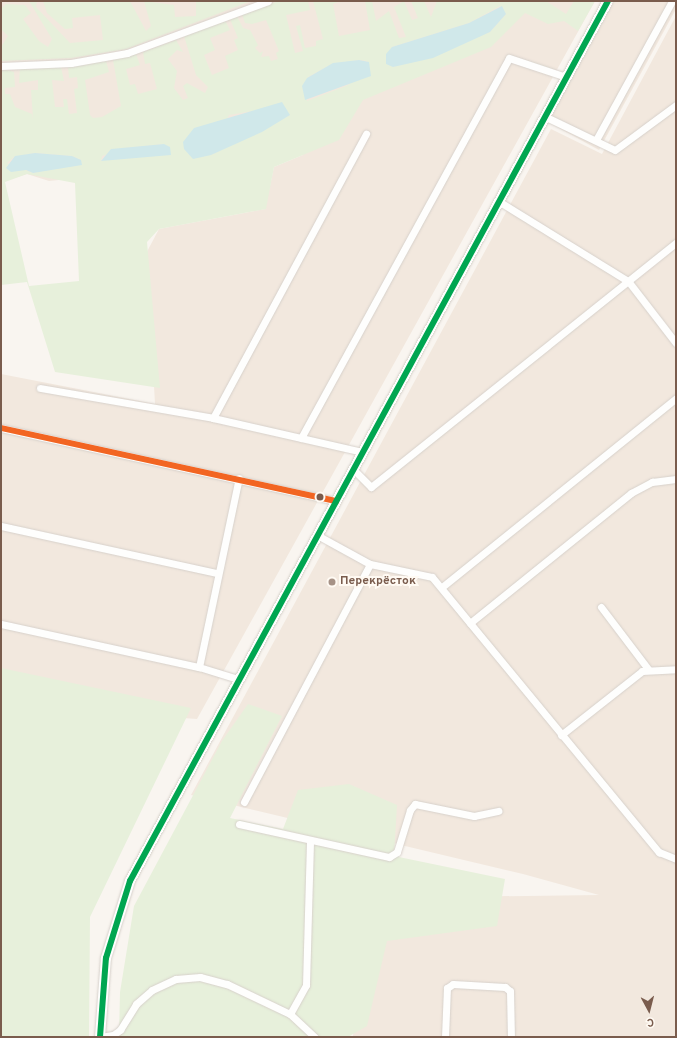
<!DOCTYPE html>
<meta charset="utf-8">
<style>
body{margin:0}
#map{position:relative;width:677px;height:1038px;overflow:hidden;background:#f9f5f0;font-family:Overpass,sans-serif}
div>[style]{position:absolute}
.residential>*{inset:0;background:#f2e8de}
.green>*{inset:0;background:#e7f0db}
.water>*{inset:0;background:#d0e8ea}
.roads{filter:drop-shadow(0 0 1px #d7d1cb) drop-shadow(0 0 1px #d7d1cb)}
.street>*{height:7px;margin:-3.5px;padding:0 3.5px;transform-origin:3.5px;border-radius:3.5px;background:#fefefd}
.secondary>*{height:10px;margin:-5px;padding:0 5px;transform-origin:5px;border-radius:5px;background:#fefefd}
.bus-1>*{height:6px;margin:-3px;padding:0 3px;transform-origin:3px;border-radius:3px;background:#f26522}
.bus-2>*{height:6px;margin:-3px;padding:0 3px;transform-origin:3px;border-radius:3px;background:#00a651}
.dots>*{width:11px;height:11px;translate:-50% -50%;box-sizing:border-box;border:2px solid #fffaf3;border-radius:50%}
span{translate:-50% -50%;white-space:nowrap;text-align:center;line-height:1.15;-webkit-text-stroke:4px #fffaf3;paint-order:stroke}
.poi-label{font-size:12px;color:#7a5c4d;font-weight:700}
.left{translate:0 -50%;text-align:left}
.frame{position:absolute;inset:0;border:2px solid #7a5c4d;pointer-events:none}
.north{position:absolute;left:629px;top:990px;width:40px;height:40px;-webkit-text-stroke:3px #fffaf3;paint-order:stroke;rotate:173deg;font-size:11px;font-weight:700;line-height:16px;text-align:center;color:#7a5c4d}
.north::after{content:'';display:block;margin:auto;width:14px;height:18px;background:#7a5c4d;clip-path:polygon(50% 0,100% 100%,50% 72%,0 100%)}
</style>
<div id="map">
<div class="residential">
<i style="clip-path:polygon(1px 1px,595px 1px,197px 719px,1px 705px,1px 374px,155px 404px,151px 331px,141px 263px,159px 229px,265px 209px,274px 167px,303px 155px,49px 181px,27px 174px,1px 182px)"></i>
<i style="clip-path:polygon(614px 1px,676px 1px,676px 9px,599px 150px,548px 122px)"></i>
<i style="clip-path:polygon(676px 16px,676px 1037px,353px 1037px,360px 898px,599px 895px,523px 874px,191px 795px,551px 129px,602px 154px)"></i>
</div>
<div class="green">
<i style="clip-path:polygon(29px 1px,37px 1px,36px 7px,70px 43px,103px 40px,100px 15px,72px 18px,73px 28px,65px 29px,47px 13px,43px 1px,130px 1px,146px 31px,151px 26px,144px 1px,174px 5px,175px 17px,196px 16px,196px 1px,251px 1px,126px 49px,71px 58px,1px 61px,1px 47px,8px 36px,1px 29px,2px 8px,6px 4px,25px 5px,31px 13px,23px 19px,39px 41px,48px 47px,52px 39px)"></i>
<i style="clip-path:polygon(evenodd,279px 1px,308px 1px,310px 10px,286px 15px,295px 53px,303px 51px,296px 26px,300px 25px,305px 48px,316px 46px,316px 41px,323px 39px,313px 1px,339px 1px,333px 4px,339px 36px,370px 30px,365px 1px,372px 1px,376px 21px,389px 11px,399px 38px,406px 37px,394px 7px,404px 1px,412px 20px,418px 18px,411px 1px,424px 1px,431px 17px,437px 1px,546px 1px,566px 14px,574px 1px,595px 1px,578px 31px,564px 21px,548px 24px,525px 13px,491px 47px,363px 100px,339px 140px,274px 167px,266px 209px,159px 229px,147px 242px,160px 388px,55px 372px,27px 282px,1px 285px,1px 68px,14px 72px,15px 87px,5px 88px,5px 94px,10px 94px,15px 107px,32px 114px,33px 119px,31px 90px,38px 90px,38px 80px,19px 83px,20px 68px,61px 67px,64px 81px,52px 80px,55px 107px,64px 107px,63px 99px,67px 99px,69px 114px,77px 113px,74px 89px,78px 88px,77px 77px,69px 78px,68px 67px,106px 61px,109px 72px,85px 80px,90px 115px,93px 118px,102px 117px,121px 106px,113px 60px,136px 54px,140px 65px,126px 69px,130px 85px,135px 84px,138px 94px,157px 89px,150px 63px,145px 64px,143px 52px,176px 40px,183px 52px,177px 50px,168px 59px,177px 71px,174px 88px,183px 100px,188px 98px,183px 86px,187px 83px,205px 93px,208px 87px,196px 75px,184px 36px,222px 20px,226px 22px,230px 30px,210px 38px,215px 50px,204px 55px,212px 75px,229px 68px,225px 56px,238px 50px,234px 40px,238px 38px,230px 19px,237px 16px,243px 28px,250px 30px,258px 45px,255px 48px,260px 53px,263px 51px,261px 57px,269px 56px,271px 61px,278px 59px,276px 53px,279px 51px,266px 20px,252px 24px,245px 23px,242px 14px,279px 1px,500px 6px,506px 14px,490px 32px,393px 67px,392px 47px,469px 23px,500px 6px,279px 1px,359px 60px,367px 61px,370px 71px,346px 86px,307px 101px,308px 77px,330px 65px,359px 60px,279px 1px,271px 108px,290px 115px,211px 155px,229px 115px,271px 108px,279px 1px,164px 144px,101px 161px,102px 156px,126px 148px,164px 144px,279px 1px,35px 153px,72px 156px,81px 160px,33px 173px,7px 163px,14px 157px,35px 153px,279px 1px,27px 174px,75px 183px,79px 281px,29px 286px,5px 182px,27px 174px)"></i>
<i style="clip-path:polygon(1px 668px,191px 708px,90px 917px,89px 1037px,1px 1037px)"></i>
<i style="clip-path:polygon(248px 704px,282px 716px,230px 818px,283px 829px,298px 790px,349px 784px,397px 805px,394px 856px,505px 879px,497px 926px,387px 941px,367px 1026px,348px 1037px,119px 1037px,120px 992px,134px 906px,222px 741px)"></i>
</div>
<div class="water">
<i style="clip-path:polygon(502px 6px,506px 14px,490px 32px,433px 58px,393px 67px,386px 64px,386px 54px,392px 47px,469px 23px)"></i>
<i style="clip-path:polygon(359px 60px,369px 62px,371px 76px,305px 100px,302px 86px,307px 78px,333px 63px)"></i>
<i style="clip-path:polygon(282px 102px,290px 115px,262px 132px,211px 155px,193px 159px,184px 149px,183px 142px,194px 128px)"></i>
<i style="clip-path:polygon(164px 144px,170px 147px,171px 155px,101px 161px,111px 149px)"></i>
<i style="clip-path:polygon(35px 153px,72px 156px,81px 160px,82px 165px,33px 173px,26px 170px,11px 172px,6px 168px,15px 156px)"></i>
</div>
<div class="roads">
<div class="street">
<i style="left:1px;top:66px;width:70px;rotate:-2.5deg"></i>
<i style="left:71px;top:63px;width:57px;rotate:-10.1deg"></i>
<i style="left:127px;top:53px;width:150px;rotate:-20.2deg"></i>
<i style="left:546px;top:117px;width:76px;rotate:25.6deg"></i>
<i style="left:615px;top:150px;width:76px;rotate:-36.4deg"></i>
<i style="left:596px;top:140px;width:158px;rotate:-61.3deg"></i>
<i style="left:500px;top:202px;width:150px;rotate:31.7deg"></i>
<i style="left:628px;top:281px;width:78px;rotate:52.3deg"></i>
<i style="left:40px;top:388px;width:176px;rotate:9.8deg"></i>
<i style="left:213px;top:418px;width:154px;rotate:12.8deg"></i>
<i style="left:213px;top:418px;width:323px;rotate:-61.7deg"></i>
<i style="left:1px;top:428px;width:343px;rotate:12.3deg"></i>
<i style="left:301px;top:438px;width:433px;rotate:-61.3deg"></i>
<i style="left:509px;top:58px;width:60px;rotate:18.4deg"></i>
<i style="left:354px;top:470px;width:24px;rotate:45deg"></i>
<i style="left:371px;top:487px;width:391px;rotate:-38.7deg"></i>
<i style="left:1px;top:526px;width:220px;rotate:12.3deg"></i>
<i style="left:317px;top:535px;width:60px;rotate:28.7deg"></i>
<i style="left:442px;top:587px;width:301px;rotate:-38.9deg"></i>
<i style="left:601px;top:607px;width:78px;rotate:52.8deg"></i>
<i style="left:470px;top:623px;width:207px;rotate:-38.9deg"></i>
<i style="left:631px;top:493px;width:24px;rotate:-28deg"></i>
<i style="left:652px;top:482px;width:24px;rotate:-7deg"></i>
<i style="left:1px;top:624px;width:203px;rotate:12.3deg"></i>
<i style="left:199px;top:667px;width:41px;rotate:17.1deg"></i>
<i style="left:199px;top:667px;width:193px;rotate:-78.1deg"></i>
<i style="left:561px;top:735px;width:103px;rotate:-38.3deg"></i>
<i style="left:642px;top:671px;width:34px;rotate:-3deg"></i>
<i style="left:244px;top:802px;width:269px;rotate:-62.1deg"></i>
<i style="left:370px;top:564px;width:63px;rotate:11.8deg"></i>
<i style="left:432px;top:577px;width:357px;rotate:50.5deg"></i>
<i style="left:659px;top:852px;width:18px;rotate:22deg"></i>
<i style="left:239px;top:824px;width:154px;rotate:12.4deg"></i>
<i style="left:389px;top:857px;width:9px;rotate:-32deg"></i>
<i style="left:397px;top:852px;width:44px;rotate:-72.8deg"></i>
<i style="left:410px;top:810px;width:8px;rotate:-50deg"></i>
<i style="left:415px;top:804px;width:60px;rotate:11.5deg"></i>
<i style="left:474px;top:816px;width:25px;rotate:-12deg"></i>
<i style="left:290px;top:1014px;width:33px;rotate:-61deg"></i>
<i style="left:306px;top:985px;width:145px;rotate:-88.4deg"></i>
<i style="left:100px;top:1037px;width:13px;rotate:-9deg"></i>
<i style="left:113px;top:1035px;width:9px;rotate:-36deg"></i>
<i style="left:120px;top:1030px;width:31px;rotate:-58deg"></i>
<i style="left:136px;top:1004px;width:21px;rotate:-41deg"></i>
<i style="left:152px;top:990px;width:26px;rotate:-25deg"></i>
<i style="left:176px;top:979px;width:24px;rotate:-5deg"></i>
<i style="left:200px;top:977px;width:28px;rotate:15deg"></i>
<i style="left:227px;top:984px;width:70px;rotate:25.5deg"></i>
<i style="left:290px;top:1014px;width:34px;rotate:43deg"></i>
<i style="left:445px;top:1037px;width:49px;rotate:-87.7deg"></i>
<i style="left:447px;top:988px;width:7px;rotate:-34deg"></i>
<i style="left:453px;top:984px;width:52px;rotate:3.3deg"></i>
<i style="left:505px;top:987px;width:6px;rotate:39deg"></i>
<i style="left:510px;top:991px;width:46px;rotate:88.8deg"></i>
</div>
<div class="secondary">
<i style="left:100px;top:1037px;width:79px;rotate:-85.7deg"></i>
<i style="left:106px;top:958px;width:81px;rotate:-72.7deg"></i>
<i style="left:130px;top:881px;width:1001px;rotate:-61.49deg"></i>
</div>
</div>
<div class="bus-1">
<i style="left:1px;top:428px;width:343px;rotate:12.3deg"></i>
</div>
<div class="bus-2">
<i style="left:100px;top:1037px;width:79px;rotate:-85.7deg"></i>
<i style="left:106px;top:958px;width:81px;rotate:-72.7deg"></i>
<i style="left:130px;top:881px;width:1001px;rotate:-61.49deg"></i>
</div>
<div class="dots">
<i style="left:320px;top:497px;background:#7a5c4d"></i>
<i style="left:332px;top:582px;background:#a69286"></i>
</div>
<div class="poi-label">
<span class="left" style="left:340px;top:582px">Перекрёсток</span>
</div>
<div class="frame"></div>
<div class="north">С</div>
</div>
